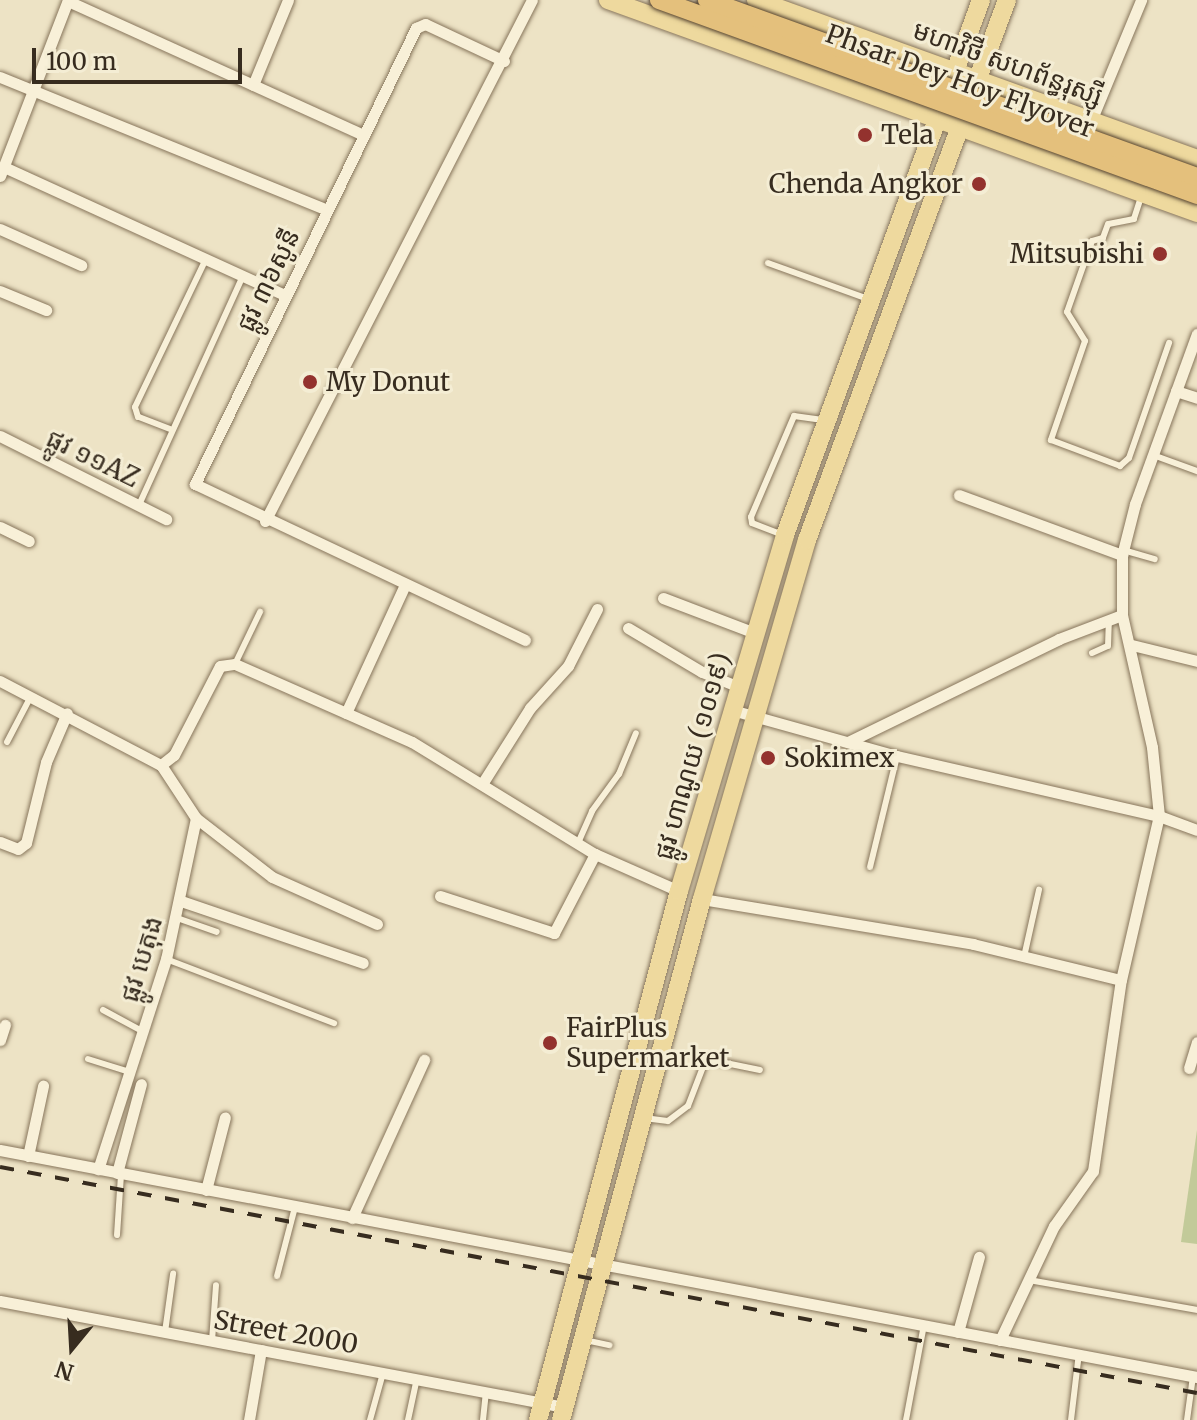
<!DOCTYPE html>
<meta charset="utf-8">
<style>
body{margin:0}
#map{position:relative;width:1197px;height:1420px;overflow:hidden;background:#ede3c5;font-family:Merriweather,"Noto Sans Khmer",serif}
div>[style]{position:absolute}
.green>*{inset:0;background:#c2ca99}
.roads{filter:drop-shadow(0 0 2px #87755b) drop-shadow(0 0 2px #87755b)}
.service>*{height:6px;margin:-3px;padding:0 3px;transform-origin:3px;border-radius:3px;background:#f8f0d8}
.minor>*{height:11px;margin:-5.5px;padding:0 5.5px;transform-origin:5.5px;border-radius:5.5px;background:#f8f0d8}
.primary>*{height:18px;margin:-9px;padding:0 9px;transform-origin:9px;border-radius:9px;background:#eed99e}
.rail>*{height:4px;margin-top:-2px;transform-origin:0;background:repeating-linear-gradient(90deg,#372c1f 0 14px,transparent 0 28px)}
.bridges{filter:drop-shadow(0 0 2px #55432f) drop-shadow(0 0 2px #55432f)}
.trunk-bridge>*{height:18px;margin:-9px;padding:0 9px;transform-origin:9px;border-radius:9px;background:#e4c07c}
.dots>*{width:22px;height:22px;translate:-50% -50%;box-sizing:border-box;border:4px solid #f4edd4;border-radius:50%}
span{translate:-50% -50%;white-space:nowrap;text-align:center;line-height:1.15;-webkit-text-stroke:6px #f4edd4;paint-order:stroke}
.street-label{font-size:26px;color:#372c1f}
.poi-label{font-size:26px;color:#372c1f}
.left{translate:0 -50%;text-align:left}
.right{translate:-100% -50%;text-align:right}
.north{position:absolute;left:32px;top:1308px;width:80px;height:80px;-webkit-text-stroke:6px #f4edd4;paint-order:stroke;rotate:198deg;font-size:22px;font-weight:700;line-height:32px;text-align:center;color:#372c1f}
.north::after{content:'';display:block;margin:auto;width:28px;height:36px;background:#372c1f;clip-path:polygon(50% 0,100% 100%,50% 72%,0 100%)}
.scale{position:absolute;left:32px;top:48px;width:210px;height:36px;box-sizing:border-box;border:4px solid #372c1f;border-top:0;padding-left:10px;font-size:24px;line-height:28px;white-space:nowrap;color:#372c1f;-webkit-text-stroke:6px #f4edd4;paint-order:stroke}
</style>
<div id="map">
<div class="green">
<i style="clip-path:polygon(1197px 1130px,1197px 1244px,1181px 1242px)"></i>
</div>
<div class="roads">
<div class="service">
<i style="left:1141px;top:197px;width:23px;rotate:108deg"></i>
<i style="left:1134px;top:219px;width:26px;rotate:169deg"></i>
<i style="left:1108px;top:224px;width:15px;rotate:110deg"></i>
<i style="left:1103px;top:238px;width:11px;rotate:165deg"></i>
<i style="left:1092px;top:241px;width:75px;rotate:109.4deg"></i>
<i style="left:1067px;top:312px;width:34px;rotate:58deg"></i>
<i style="left:1085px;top:341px;width:105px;rotate:109deg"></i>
<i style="left:1051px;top:440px;width:74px;rotate:20.6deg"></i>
<i style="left:1120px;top:466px;width:12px;rotate:-42deg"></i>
<i style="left:1129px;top:458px;width:122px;rotate:-70.8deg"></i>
<i style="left:768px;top:263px;width:106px;rotate:19.8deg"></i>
<i style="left:170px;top:429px;width:34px;rotate:-159deg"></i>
<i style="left:138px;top:417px;width:10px;rotate:-107deg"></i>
<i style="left:135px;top:407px;width:164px;rotate:-64.4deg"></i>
<i style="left:1153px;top:455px;width:47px;rotate:20deg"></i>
<i style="left:139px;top:505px;width:252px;rotate:-65.6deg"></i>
<i style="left:783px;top:535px;width:33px;rotate:-159deg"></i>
<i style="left:752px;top:523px;width:6px;rotate:-99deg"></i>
<i style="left:751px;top:517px;width:110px;rotate:-66.9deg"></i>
<i style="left:794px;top:416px;width:29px;rotate:8deg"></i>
<i style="left:1123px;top:550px;width:33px;rotate:16deg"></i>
<i style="left:1092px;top:653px;width:17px;rotate:-24deg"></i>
<i style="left:1108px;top:646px;width:26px;rotate:-88deg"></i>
<i style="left:235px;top:664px;width:58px;rotate:-64.3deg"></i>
<i style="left:7px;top:742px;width:52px;rotate:-62.4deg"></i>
<i style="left:578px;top:843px;width:35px;rotate:-66deg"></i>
<i style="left:592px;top:811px;width:46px;rotate:-53.9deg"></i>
<i style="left:619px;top:774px;width:44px;rotate:-67.5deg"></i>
<i style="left:870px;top:867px;width:114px;rotate:-76.3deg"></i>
<i style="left:177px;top:918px;width:42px;rotate:19.3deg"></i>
<i style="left:1024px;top:957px;width:69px;rotate:-77.4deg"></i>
<i style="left:166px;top:959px;width:180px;rotate:20.9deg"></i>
<i style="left:103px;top:1010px;width:44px;rotate:28.3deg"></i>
<i style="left:88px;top:1059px;width:44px;rotate:17.2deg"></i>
<i style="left:644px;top:1118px;width:24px;rotate:7deg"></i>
<i style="left:668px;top:1121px;width:25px;rotate:-37deg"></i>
<i style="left:688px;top:1106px;width:50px;rotate:-69deg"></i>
<i style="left:706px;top:1059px;width:55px;rotate:11.5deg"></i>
<i style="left:117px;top:1235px;width:61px;rotate:-86.2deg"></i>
<i style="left:277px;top:1276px;width:71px;rotate:-75.4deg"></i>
<i style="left:1029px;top:1280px;width:171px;rotate:10.1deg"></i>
<i style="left:165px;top:1332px;width:59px;rotate:-82.1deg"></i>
<i style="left:585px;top:1340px;width:25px;rotate:12deg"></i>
<i style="left:212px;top:1341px;width:56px;rotate:-85.9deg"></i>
<i style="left:370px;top:1420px;width:49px;rotate:-74.5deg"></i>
<i style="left:408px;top:1420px;width:43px;rotate:-77.9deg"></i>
<i style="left:483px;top:1420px;width:28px;rotate:-84deg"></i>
<i style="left:906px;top:1420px;width:97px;rotate:-79.3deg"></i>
<i style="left:1071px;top:1420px;width:67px;rotate:-83.2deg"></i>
<i style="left:1187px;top:1420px;width:44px;rotate:-82.2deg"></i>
</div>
<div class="minor">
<i style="left:68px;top:1px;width:325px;rotate:24.4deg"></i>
<i style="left:504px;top:61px;width:87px;rotate:-154.9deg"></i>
<i style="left:425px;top:24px;width:10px;rotate:156deg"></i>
<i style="left:416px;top:28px;width:507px;rotate:115.86deg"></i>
<i style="left:195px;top:484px;width:365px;rotate:25.3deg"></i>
<i style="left:0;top:77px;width:353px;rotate:22.1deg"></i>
<i style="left:253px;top:85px;width:92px;rotate:-67.6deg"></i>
<i style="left:1091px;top:121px;width:131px;rotate:-67.5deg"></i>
<i style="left:4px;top:167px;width:309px;rotate:24.5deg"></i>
<i style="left:0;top:176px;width:189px;rotate:-68.9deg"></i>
<i style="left:0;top:229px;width:89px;rotate:24deg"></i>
<i style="left:0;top:291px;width:50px;rotate:22.4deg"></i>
<i style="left:1176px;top:391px;width:22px;rotate:18deg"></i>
<i style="left:0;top:436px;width:186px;rotate:26.6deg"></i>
<i style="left:959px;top:495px;width:174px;rotate:20.2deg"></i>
<i style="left:265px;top:521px;width:585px;rotate:-62.87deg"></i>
<i style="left:0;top:527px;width:32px;rotate:26deg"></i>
<i style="left:663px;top:598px;width:98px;rotate:20.8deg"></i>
<i style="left:628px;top:628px;width:86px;rotate:30.7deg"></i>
<i style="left:702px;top:672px;width:40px;rotate:22deg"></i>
<i style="left:1132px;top:645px;width:67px;rotate:13.8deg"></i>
<i style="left:0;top:681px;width:182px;rotate:27.6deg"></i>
<i style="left:161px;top:765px;width:64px;rotate:56.6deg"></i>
<i style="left:196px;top:818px;width:144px;rotate:102deg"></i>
<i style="left:166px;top:959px;width:221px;rotate:107.9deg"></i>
<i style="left:732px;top:710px;width:171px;rotate:15.6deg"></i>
<i style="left:897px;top:756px;width:269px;rotate:12.9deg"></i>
<i style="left:1159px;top:816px;width:40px;rotate:20.2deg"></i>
<i style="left:346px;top:713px;width:141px;rotate:-65.3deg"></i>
<i style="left:848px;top:742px;width:235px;rotate:-26deg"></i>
<i style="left:1059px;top:639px;width:67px;rotate:-20.9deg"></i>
<i style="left:161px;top:765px;width:16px;rotate:-38deg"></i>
<i style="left:174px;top:755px;width:100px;rotate:-62.7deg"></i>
<i style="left:220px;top:666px;width:15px;rotate:-8deg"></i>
<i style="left:235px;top:664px;width:193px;rotate:23.8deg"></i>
<i style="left:412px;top:742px;width:215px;rotate:31.5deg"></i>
<i style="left:595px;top:854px;width:92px;rotate:23.8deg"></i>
<i style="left:482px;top:784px;width:90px;rotate:-57.7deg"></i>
<i style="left:530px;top:708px;width:57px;rotate:-47.9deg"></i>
<i style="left:568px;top:666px;width:64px;rotate:-63deg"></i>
<i style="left:196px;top:818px;width:96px;rotate:37.8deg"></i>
<i style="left:272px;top:877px;width:115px;rotate:24.1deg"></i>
<i style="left:0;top:842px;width:19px;rotate:21deg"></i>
<i style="left:18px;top:849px;width:10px;rotate:-37deg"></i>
<i style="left:26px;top:843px;width:83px;rotate:-76.1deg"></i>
<i style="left:46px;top:762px;width:53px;rotate:-66.8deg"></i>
<i style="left:440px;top:896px;width:120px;rotate:18deg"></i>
<i style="left:554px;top:933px;width:89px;rotate:-62.6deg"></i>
<i style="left:702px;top:899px;width:275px;rotate:9.4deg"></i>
<i style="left:973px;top:944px;width:152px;rotate:13.7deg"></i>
<i style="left:181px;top:901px;width:192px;rotate:18.8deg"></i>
<i style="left:0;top:1040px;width:16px;rotate:-72deg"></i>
<i style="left:1189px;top:1068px;width:27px;rotate:-73deg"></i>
<i style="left:0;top:1150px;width:1218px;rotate:10.74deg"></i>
<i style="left:28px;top:1156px;width:72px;rotate:-77.9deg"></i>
<i style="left:117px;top:1173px;width:92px;rotate:-74.9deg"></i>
<i style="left:206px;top:1190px;width:75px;rotate:-75.4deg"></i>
<i style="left:352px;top:1218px;width:174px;rotate:-65.5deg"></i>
<i style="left:0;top:1301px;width:574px;rotate:10.64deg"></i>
<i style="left:958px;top:1332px;width:78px;rotate:-74.4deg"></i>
<i style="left:1000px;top:1340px;width:126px;rotate:-64.7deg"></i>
<i style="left:1054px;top:1226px;width:67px;rotate:-54.7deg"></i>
<i style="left:1093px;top:1171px;width:193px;rotate:-81.7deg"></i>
<i style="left:1121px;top:980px;width:168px;rotate:-77deg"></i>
<i style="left:1159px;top:816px;width:69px;rotate:-95.8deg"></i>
<i style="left:1152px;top:747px;width:135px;rotate:-102.8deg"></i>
<i style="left:1122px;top:615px;width:60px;rotate:-90deg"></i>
<i style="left:1122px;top:555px;width:53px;rotate:-75.7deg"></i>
<i style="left:1135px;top:504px;width:181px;rotate:-70deg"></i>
<i style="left:249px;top:1420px;width:71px;rotate:-80.3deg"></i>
</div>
<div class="primary">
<i style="left:608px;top:0;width:626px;rotate:19.88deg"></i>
<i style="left:756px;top:0;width:469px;rotate:19.8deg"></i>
<i style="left:538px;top:1420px;width:547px;rotate:-75.08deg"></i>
<i style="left:679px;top:891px;width:371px;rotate:-73.4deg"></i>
<i style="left:785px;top:535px;width:570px;rotate:-69.88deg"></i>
<i style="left:561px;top:1420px;width:540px;rotate:-74.86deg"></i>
<i style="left:702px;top:899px;width:374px;rotate:-73.7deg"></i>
<i style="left:807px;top:540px;width:576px;rotate:-69.68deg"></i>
</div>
</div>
<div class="rail">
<i style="left:0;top:1167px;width:1218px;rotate:10.69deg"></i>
</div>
<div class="bridges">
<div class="trunk-bridge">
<i style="left:659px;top:0;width:572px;rotate:19.92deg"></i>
<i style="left:707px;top:0;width:521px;rotate:19.86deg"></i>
</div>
</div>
<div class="dots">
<i style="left:865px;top:135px;background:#93322e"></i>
<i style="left:979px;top:184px;background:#93322e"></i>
<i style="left:1160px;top:254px;background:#93322e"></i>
<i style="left:310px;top:382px;background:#93322e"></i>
<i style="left:768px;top:758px;background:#93322e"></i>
<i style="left:550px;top:1043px;background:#93322e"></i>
</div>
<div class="street-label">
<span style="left:1008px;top:63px;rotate:20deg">មហាវិថី សហព័ន្ធរុស្ស៊ី</span>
<span style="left:960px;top:81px;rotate:20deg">Phsar Dey Hoy Flyover</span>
<span style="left:268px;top:280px;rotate:-64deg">ផ្លូវ ៣៦សូនី</span>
<span style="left:93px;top:458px;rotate:26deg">ផ្លូវ ១១AZ</span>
<span style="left:692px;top:756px;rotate:-74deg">ផ្លូវ ហាណូយ (១០១៩)</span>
<span style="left:141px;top:959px;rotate:-73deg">ផ្លូវ បេតុង</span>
<span style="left:286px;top:1332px;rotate:10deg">Street 2000</span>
</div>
<div class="poi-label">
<span class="left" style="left:881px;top:135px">Tela</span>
<span class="right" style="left:963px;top:184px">Chenda Angkor</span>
<span class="right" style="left:1144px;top:254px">Mitsubishi</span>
<span class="left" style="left:326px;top:382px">My Donut</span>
<span class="left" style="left:784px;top:758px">Sokimex</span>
<span class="left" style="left:566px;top:1043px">FairPlus<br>Supermarket</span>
</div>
<div class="north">N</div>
<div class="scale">100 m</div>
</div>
